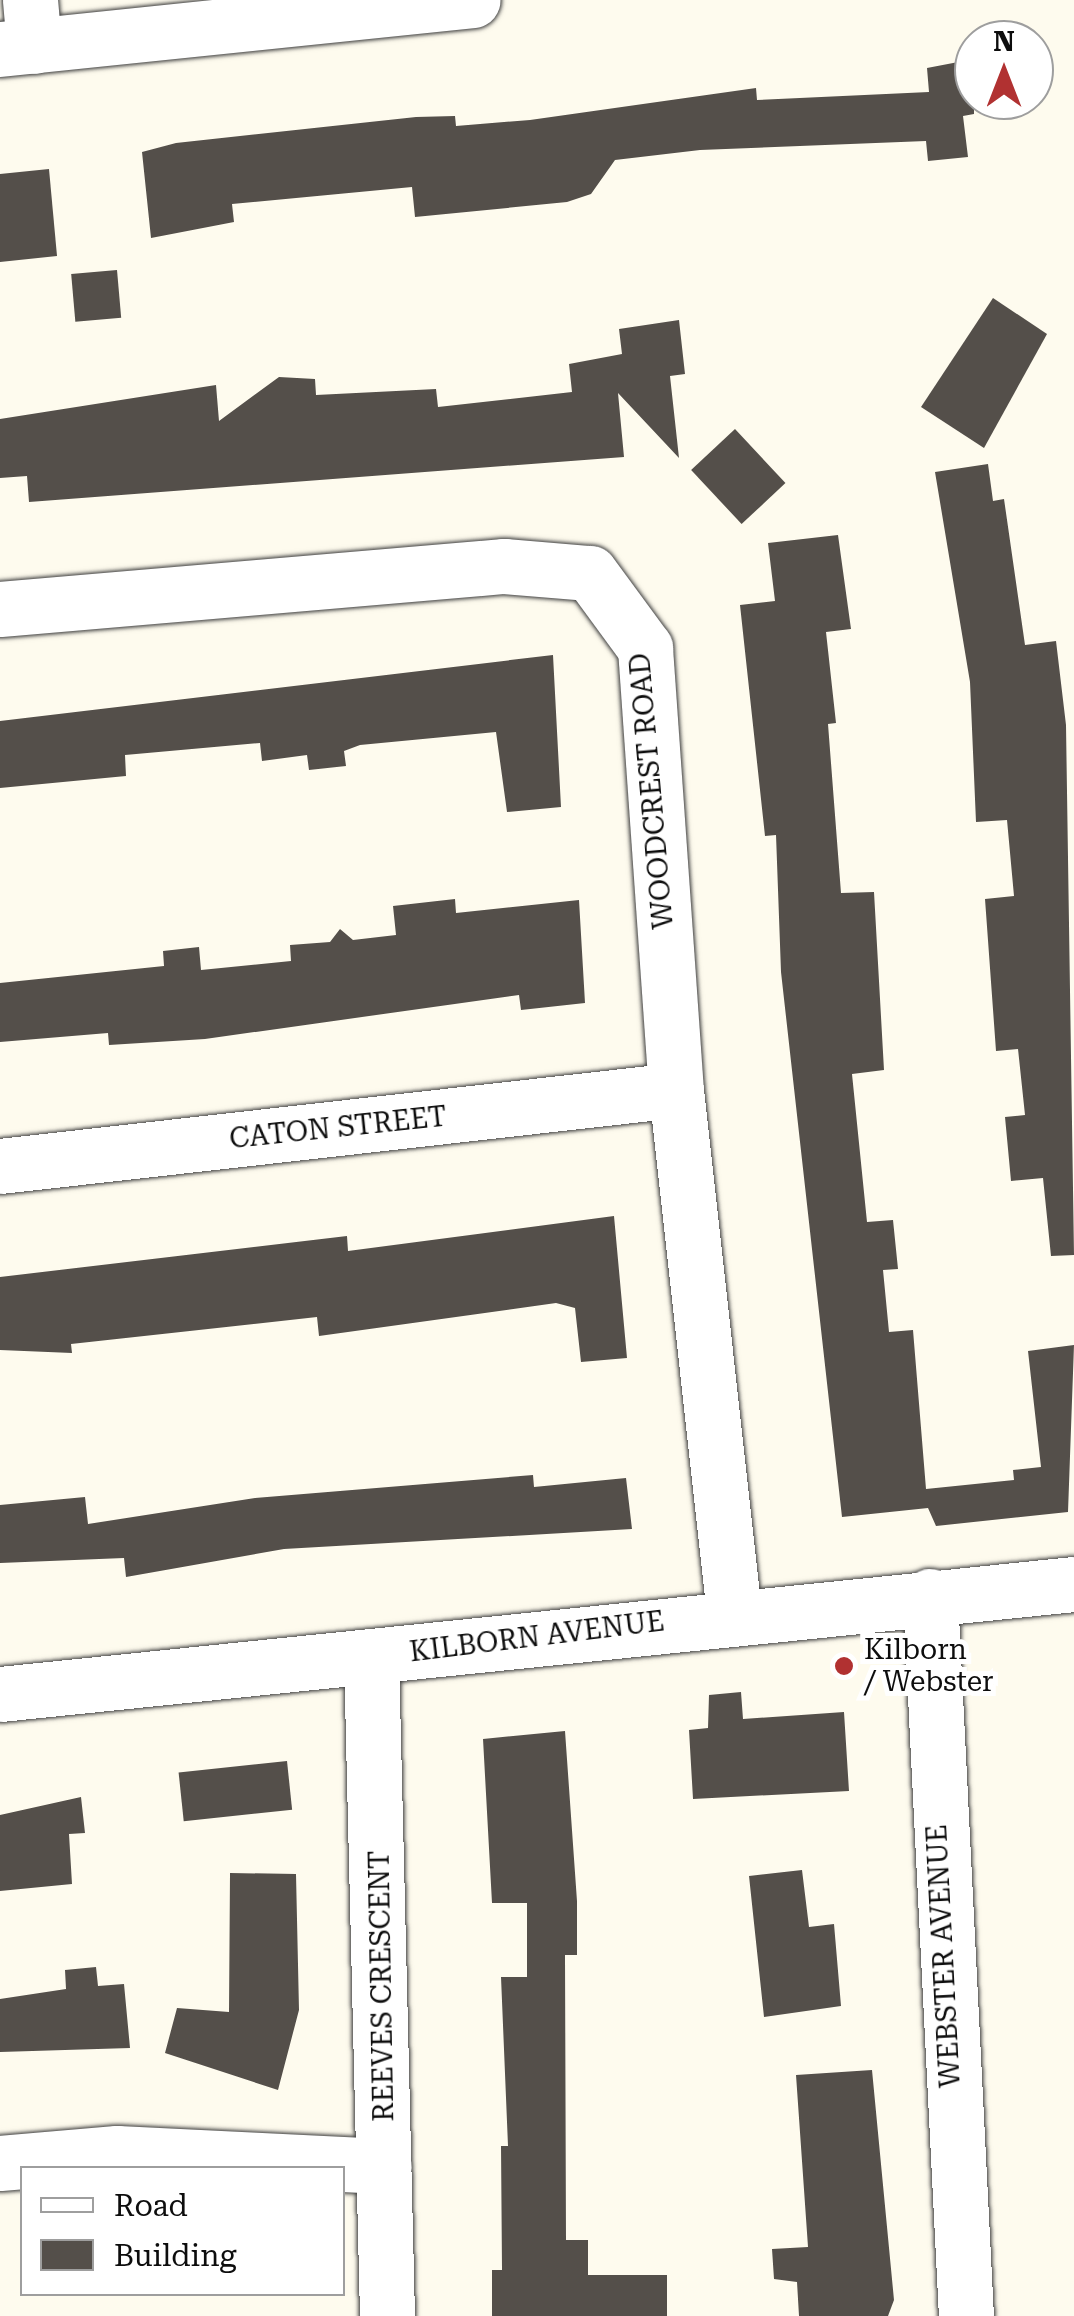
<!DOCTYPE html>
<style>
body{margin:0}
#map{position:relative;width:1074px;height:2316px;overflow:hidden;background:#fefbee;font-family:"Roboto Serif",serif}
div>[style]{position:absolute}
.building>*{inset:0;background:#544f4a;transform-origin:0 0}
.roads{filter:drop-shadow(0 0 2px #404040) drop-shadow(0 0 2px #404040)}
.minor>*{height:55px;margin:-27.5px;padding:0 27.5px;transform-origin:27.5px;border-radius:27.5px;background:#fff}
.dots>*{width:28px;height:28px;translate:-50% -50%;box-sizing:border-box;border:5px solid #fff;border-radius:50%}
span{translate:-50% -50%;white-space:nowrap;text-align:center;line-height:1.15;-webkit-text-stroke:10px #fff;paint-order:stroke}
.street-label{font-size:28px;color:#0d0d0d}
.poi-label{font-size:28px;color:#0d0d0d}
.left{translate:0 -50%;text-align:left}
.legend{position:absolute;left:20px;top:2166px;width:325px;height:130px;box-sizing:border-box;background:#fff;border:2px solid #9e9e9e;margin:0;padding:12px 18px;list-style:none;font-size:30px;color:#0d0d0d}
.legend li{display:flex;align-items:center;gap:20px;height:50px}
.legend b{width:50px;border:2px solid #9e9e9e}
.north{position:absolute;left:954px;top:20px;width:100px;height:100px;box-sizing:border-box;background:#fff;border:2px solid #9e9e9e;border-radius:50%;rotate:0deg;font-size:28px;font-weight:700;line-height:40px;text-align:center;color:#0d0d0d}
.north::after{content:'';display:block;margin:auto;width:35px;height:45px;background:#b13131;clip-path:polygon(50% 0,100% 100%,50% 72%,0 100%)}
</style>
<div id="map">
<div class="building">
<i style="clip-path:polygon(974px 59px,974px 114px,963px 116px,968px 157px,928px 161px,926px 141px,700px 150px,615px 160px,591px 194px,567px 202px,415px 217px,412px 187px,232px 204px,234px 222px,151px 238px,142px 152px,176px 143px,416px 117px,455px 116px,456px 126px,530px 120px,756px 88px,757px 100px,929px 92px,927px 68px)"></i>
<i style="clip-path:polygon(49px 169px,57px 256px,0 262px,0 174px)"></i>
<i style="left:117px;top:270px;width:48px;height:46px;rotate:85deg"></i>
<i style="clip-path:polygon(993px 298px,1047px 334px,984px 448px,921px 407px)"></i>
<i style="clip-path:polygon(679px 320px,685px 374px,670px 376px,679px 458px,618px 393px,624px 457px,29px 502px,27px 476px,0 478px,0 419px,216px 385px,219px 421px,279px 377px,315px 379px,316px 395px,436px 389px,438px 407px,572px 392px,569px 364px,622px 354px,619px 329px)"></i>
<i style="left:735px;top:429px;width:74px;height:60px;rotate:47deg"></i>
<i style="clip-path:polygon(988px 464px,993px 501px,1004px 499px,1025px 645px,1056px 641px,1066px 725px,1074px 1255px,1051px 1256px,1043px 1178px,1011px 1181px,1005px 1117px,1025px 1115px,1018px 1049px,996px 1051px,985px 899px,1014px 896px,1007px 820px,976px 822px,970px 682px,935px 472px)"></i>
<i style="clip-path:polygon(838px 535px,851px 629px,826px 632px,836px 723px,828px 724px,841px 893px,874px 892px,884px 1070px,852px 1074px,867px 1222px,893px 1220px,898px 1269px,883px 1270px,889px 1332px,913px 1330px,926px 1489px,1014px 1480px,1013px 1470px,1041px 1467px,1028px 1351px,1074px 1345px,1068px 1512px,936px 1526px,928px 1508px,842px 1517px,781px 972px,776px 835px,765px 836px,740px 605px,775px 601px,768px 543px)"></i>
<i style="clip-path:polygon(553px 655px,561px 807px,507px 812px,496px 732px,360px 745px,344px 751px,346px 766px,309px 770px,307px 755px,262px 761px,260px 743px,125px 755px,126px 776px,0 788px,0 721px)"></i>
<i style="clip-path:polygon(455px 899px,456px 913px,579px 900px,585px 1003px,521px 1010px,519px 995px,205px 1039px,109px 1045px,108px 1033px,0 1042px,0 983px,164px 966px,163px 951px,199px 947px,201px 970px,291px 961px,290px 945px,330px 942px,340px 929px,353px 940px,396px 935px,393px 906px)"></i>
<i style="clip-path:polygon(614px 1216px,627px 1358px,581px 1362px,575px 1308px,556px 1303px,319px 1336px,317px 1317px,71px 1344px,72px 1353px,0 1350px,0 1277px,347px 1236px,348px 1251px)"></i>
<i style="clip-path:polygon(533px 1475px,534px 1487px,626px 1478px,632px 1529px,284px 1549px,126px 1577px,124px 1558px,0 1563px,0 1505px,85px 1497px,88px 1524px,255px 1498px)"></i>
<i style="clip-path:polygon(741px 1692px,743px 1719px,844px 1712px,849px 1791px,693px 1799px,689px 1730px,708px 1728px,709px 1695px)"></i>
<i style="clip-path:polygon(565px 1731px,577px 1901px,577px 1955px,565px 1955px,566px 2240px,588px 2240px,588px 2275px,667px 2275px,667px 2316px,492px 2316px,492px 2270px,502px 2270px,501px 2146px,508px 2146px,501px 1977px,527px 1977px,527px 1903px,492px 1903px,483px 1739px)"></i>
<i style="left:287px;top:1761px;width:49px;height:109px;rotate:84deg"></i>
<i style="clip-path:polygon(81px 1797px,85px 1833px,69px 1834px,72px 1884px,0 1891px,0 1815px)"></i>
<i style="clip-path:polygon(802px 1870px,809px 1927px,834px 1924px,841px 2006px,764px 2017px,749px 1876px)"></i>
<i style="clip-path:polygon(230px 1873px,296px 1874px,299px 2010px,278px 2090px,165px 2053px,177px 2008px,229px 2012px)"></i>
<i style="clip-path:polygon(96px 1967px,98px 1986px,124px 1984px,130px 2048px,0 2052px,0 1999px,66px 1989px,65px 1970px)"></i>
<i style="clip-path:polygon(872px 2070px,894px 2300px,888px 2316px,799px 2316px,797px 2282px,774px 2279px,772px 2249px,808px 2247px,796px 2075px)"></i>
</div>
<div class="roads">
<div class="minor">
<i style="left:30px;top:0;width:46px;rotate:85deg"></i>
<i style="left:0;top:49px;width:475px;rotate:-5.9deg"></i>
<i style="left:0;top:609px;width:506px;rotate:-4.88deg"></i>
<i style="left:504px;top:566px;width:86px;rotate:4.7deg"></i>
<i style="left:590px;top:573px;width:93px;rotate:53.7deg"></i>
<i style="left:645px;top:648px;width:443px;rotate:86deg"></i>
<i style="left:676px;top:1090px;width:527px;rotate:83.68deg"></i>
<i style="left:0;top:1166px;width:680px;rotate:-6.41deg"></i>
<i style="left:930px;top:1596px;width:721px;rotate:87.14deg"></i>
<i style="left:371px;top:1656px;width:660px;rotate:88.61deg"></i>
<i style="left:0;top:1694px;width:1080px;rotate:-5.85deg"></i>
<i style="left:0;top:2163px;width:117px;rotate:-4.9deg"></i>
<i style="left:117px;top:2153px;width:267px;rotate:2.8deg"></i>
</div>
</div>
<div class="dots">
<i style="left:844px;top:1666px;background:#b13131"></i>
</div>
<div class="street-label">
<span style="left:652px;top:791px;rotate:-95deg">WOODCREST ROAD</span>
<span style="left:338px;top:1128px;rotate:-6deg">CATON STREET</span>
<span style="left:537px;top:1637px;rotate:-7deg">KILBORN AVENUE</span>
<span style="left:944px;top:1956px;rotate:-93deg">WEBSTER AVENUE</span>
<span style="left:382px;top:1986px;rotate:-91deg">REEVES CRESCENT</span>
</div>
<div class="poi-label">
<span class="left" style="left:864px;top:1666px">Kilborn<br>/ Webster</span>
</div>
<ul class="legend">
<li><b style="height:12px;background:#fff"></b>Road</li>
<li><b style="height:28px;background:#544f4a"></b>Building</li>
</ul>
<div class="north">N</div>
</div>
